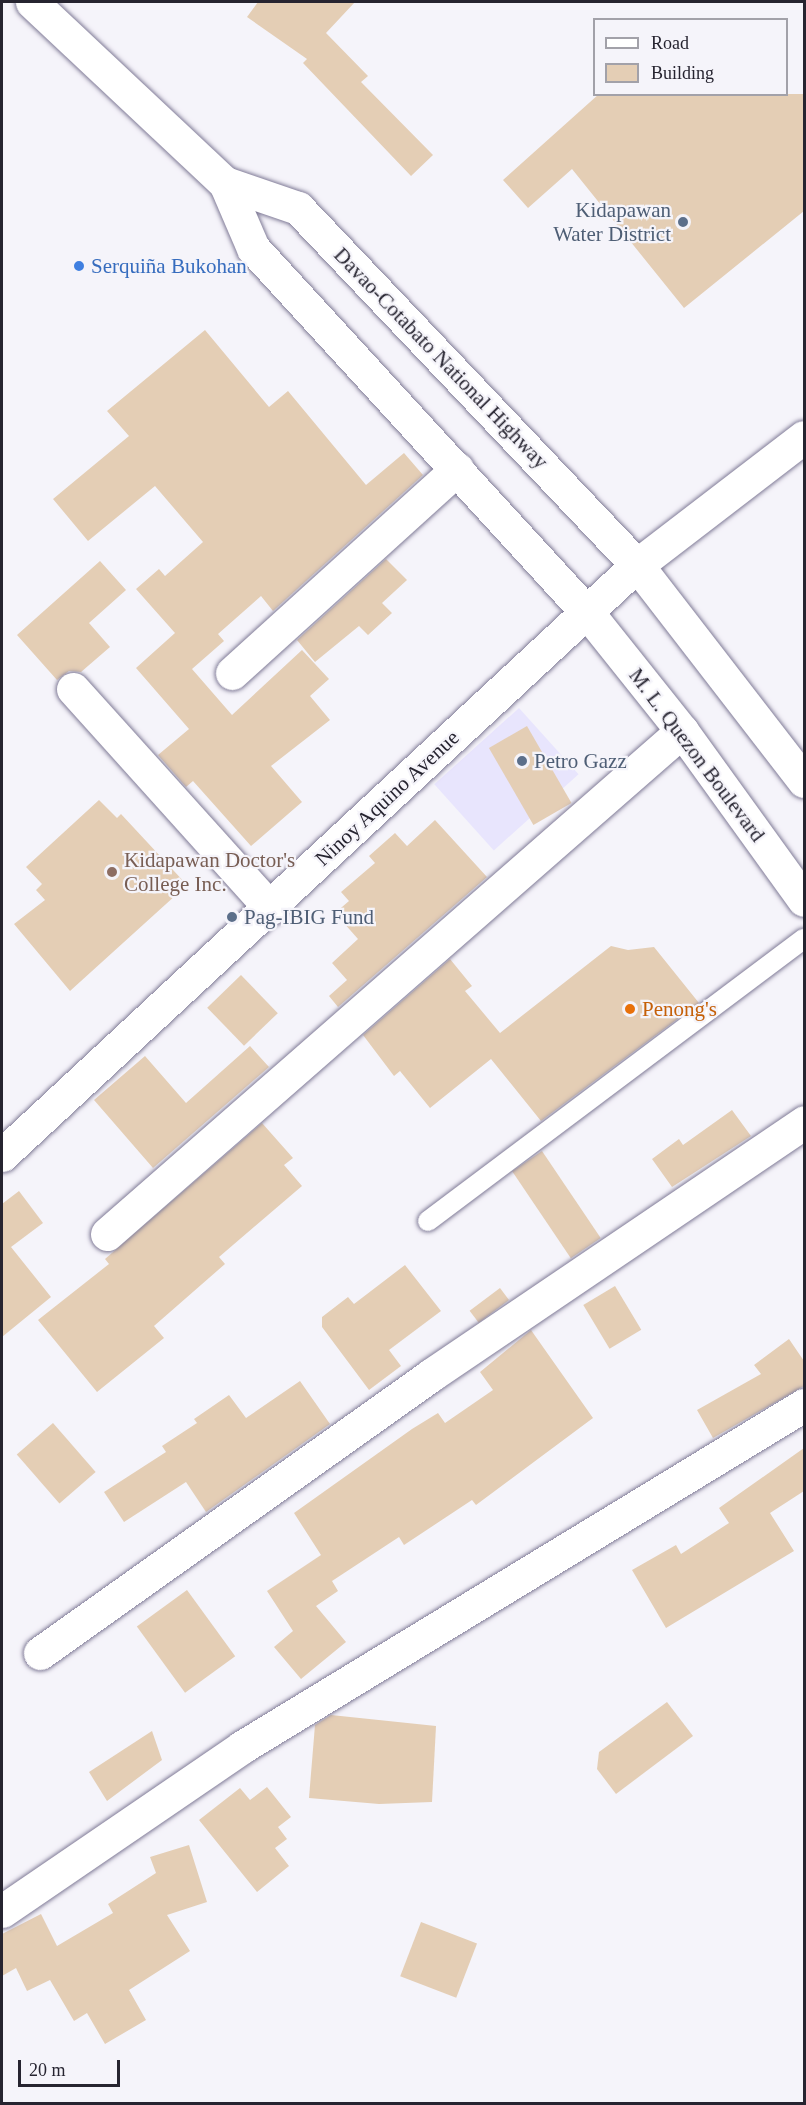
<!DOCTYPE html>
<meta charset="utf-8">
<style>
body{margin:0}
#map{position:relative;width:806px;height:2105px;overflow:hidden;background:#f5f4fa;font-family:Georgia,serif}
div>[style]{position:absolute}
.built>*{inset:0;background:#e8e5fd;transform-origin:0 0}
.building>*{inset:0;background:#e4ceb5;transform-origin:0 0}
.roads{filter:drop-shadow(0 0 2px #807b97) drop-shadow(0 0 2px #807b97)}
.lane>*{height:20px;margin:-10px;padding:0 10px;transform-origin:10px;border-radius:10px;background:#fff}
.street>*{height:33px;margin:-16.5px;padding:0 16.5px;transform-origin:16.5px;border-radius:16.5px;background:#fff}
.secondary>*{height:33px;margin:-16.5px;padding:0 16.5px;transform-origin:16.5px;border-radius:16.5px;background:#fff}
.primary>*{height:33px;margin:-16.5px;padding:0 16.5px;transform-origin:16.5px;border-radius:16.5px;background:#fff}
.highway>*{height:33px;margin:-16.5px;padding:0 16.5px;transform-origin:16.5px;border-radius:16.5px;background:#fff}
.dots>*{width:16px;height:16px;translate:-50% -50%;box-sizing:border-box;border:3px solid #f5f4fa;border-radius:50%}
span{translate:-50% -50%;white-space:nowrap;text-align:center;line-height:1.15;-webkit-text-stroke:4.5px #f5f4fa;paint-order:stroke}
.service-label{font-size:21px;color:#4e5e75}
.right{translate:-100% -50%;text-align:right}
.left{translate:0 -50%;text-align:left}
.shop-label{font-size:21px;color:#366cbe}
.street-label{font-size:21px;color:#262430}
.education-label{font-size:21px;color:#785e54}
.food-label{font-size:21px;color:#c56008}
.frame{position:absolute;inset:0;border:3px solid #262430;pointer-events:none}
.legend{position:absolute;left:593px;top:18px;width:195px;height:78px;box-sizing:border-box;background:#f5f4fa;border:2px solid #a2a1a9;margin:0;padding:8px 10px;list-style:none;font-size:18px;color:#262430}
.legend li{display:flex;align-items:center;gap:12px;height:30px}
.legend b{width:30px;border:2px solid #a2a1a9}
.scale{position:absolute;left:18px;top:2060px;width:102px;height:27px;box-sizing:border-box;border:3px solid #262430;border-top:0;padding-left:8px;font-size:18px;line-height:21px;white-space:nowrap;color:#262430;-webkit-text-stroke:4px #f5f4fa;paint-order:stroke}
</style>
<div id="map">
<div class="built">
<i style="left:519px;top:708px;width:89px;height:114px;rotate:48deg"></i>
</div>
<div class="building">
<i style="clip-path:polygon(258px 2px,355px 2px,326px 33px,368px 76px,361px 82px,433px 155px,411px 176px,303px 63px,307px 59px,247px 17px)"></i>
<i style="clip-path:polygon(599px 94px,804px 94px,804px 211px,684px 308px,572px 169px,528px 208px,503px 180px)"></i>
<i style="clip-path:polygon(205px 330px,269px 407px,288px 391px,366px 485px,404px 453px,423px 475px,273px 611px,261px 596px,218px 634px,224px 641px,192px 669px,232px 715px,302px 650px,329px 679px,310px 696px,330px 720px,271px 766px,302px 802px,251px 846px,193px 781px,186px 787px,158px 755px,189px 729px,136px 668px,175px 633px,136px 589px,159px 569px,165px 576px,203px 542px,155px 486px,88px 541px,53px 499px,129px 436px,107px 411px)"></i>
<i style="clip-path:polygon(386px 559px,407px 580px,382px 603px,392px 613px,368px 635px,359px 626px,315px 662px,297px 640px)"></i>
<i style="clip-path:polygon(100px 561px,126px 590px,89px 623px,110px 647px,81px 672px,69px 671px,57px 680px,17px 635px)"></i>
<i style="left:527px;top:726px;width:89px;height:44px;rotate:60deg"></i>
<i style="clip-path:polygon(99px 800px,117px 818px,121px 814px,187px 885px,70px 991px,14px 924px,45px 900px,36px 890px,42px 884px,26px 867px)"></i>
<i style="clip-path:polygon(435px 820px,487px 877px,338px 1007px,329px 996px,347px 980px,332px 963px,358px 939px,335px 913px,349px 901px,341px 892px,375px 863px,369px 856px,395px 833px,407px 846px)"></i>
<i style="clip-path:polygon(611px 946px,628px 950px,654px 947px,699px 1003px,541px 1121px,491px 1059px,430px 1108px,400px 1071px,394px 1076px,363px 1035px,450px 959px,472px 986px,465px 991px,500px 1033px)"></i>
<i style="left:241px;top:975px;width:53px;height:47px;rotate:46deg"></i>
<i style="clip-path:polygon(250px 1046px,269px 1067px,153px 1168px,94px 1100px,145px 1056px,186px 1103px)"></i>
<i style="clip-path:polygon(732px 1110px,751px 1136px,672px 1187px,652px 1159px,679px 1139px,683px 1145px)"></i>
<i style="clip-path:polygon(262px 1123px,293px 1158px,284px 1165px,302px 1186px,219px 1257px,225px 1264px,154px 1326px,164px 1338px,97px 1392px,38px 1320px,109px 1264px,105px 1259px)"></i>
<i style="left:542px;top:1151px;width:105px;height:36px;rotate:56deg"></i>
<i style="clip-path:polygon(19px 1191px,43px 1223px,11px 1247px,51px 1297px,2px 1337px,2px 1204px)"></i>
<i style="clip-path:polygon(405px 1265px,441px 1311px,389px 1350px,401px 1366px,369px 1390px,322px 1327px,322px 1317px,348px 1297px,354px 1304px)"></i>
<i style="left:615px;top:1286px;width:51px;height:37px;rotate:59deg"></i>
<i style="left:500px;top:1288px;width:15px;height:38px;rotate:53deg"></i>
<i style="clip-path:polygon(531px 1330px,593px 1418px,476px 1505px,472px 1500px,404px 1545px,399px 1537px,332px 1581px,338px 1591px,316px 1606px,346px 1642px,301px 1679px,274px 1647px,293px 1631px,267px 1591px,321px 1555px,294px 1513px,412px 1429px,438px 1413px,445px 1423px,493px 1390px,480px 1372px)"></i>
<i style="clip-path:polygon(789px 1339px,804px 1361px,804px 1386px,713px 1438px,697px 1410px,761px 1374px,754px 1365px)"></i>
<i style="clip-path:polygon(300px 1381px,330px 1424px,206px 1512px,186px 1482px,124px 1522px,104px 1492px,166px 1452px,162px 1446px,197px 1423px,194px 1419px,229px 1395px,246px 1418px)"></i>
<i style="left:53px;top:1423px;width:65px;height:48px;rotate:49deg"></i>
<i style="clip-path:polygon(804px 1448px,804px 1491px,770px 1513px,794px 1551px,666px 1628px,632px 1570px,676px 1545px,681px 1554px,729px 1523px,719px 1508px)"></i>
<i style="left:187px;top:1590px;width:82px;height:62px;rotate:54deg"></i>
<i style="clip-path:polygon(667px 1702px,693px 1736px,616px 1794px,597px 1769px,599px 1752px)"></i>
<i style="clip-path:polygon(331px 1715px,436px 1726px,432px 1802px,379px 1804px,309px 1798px,315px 1725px)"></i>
<i style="clip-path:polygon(152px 1731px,162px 1760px,107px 1801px,89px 1772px)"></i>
<i style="clip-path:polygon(267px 1787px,291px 1817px,278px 1827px,287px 1839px,275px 1848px,289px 1866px,257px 1892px,199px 1820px,240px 1788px,250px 1800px)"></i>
<i style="clip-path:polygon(189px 1845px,207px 1902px,167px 1915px,190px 1951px,129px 1990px,146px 2020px,105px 2044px,87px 2013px,74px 2021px,50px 1980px,27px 1991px,16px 1968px,2px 1976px,2px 1934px,41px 1914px,57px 1946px,113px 1913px,108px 1904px,156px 1873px,150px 1857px)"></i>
<i style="left:421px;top:1922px;width:60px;height:58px;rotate:21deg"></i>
</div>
<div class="roads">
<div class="lane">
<i style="left:428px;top:1221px;width:470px;rotate:-36.9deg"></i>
</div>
<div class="street">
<i style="left:232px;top:673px;width:304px;rotate:-42.2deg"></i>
<i style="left:73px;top:689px;width:295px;rotate:48deg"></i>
<i style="left:107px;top:1234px;width:764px;rotate:-41.18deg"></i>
<i style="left:40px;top:1653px;width:480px;rotate:-35.4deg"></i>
<i style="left:431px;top:1375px;width:451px;rotate:-34.1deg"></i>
<i style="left:2px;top:1911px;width:291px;rotate:-34.3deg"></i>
<i style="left:242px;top:1747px;width:658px;rotate:-31.32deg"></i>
</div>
<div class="secondary">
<i style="left:637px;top:565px;width:210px;rotate:-37.5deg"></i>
</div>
<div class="primary">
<i style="left:2px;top:1155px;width:867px;rotate:-42.9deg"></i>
</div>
<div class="highway">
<i style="left:32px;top:2px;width:265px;rotate:43.2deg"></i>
<i style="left:225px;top:183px;width:71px;rotate:66.7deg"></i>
<i style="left:253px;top:248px;width:494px;rotate:47.5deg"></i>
<i style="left:587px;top:612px;width:152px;rotate:51.4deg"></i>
<i style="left:682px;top:731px;width:208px;rotate:54.2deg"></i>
<i style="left:225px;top:183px;width:77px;rotate:18.9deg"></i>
<i style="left:298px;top:208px;width:492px;rotate:46.5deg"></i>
<i style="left:637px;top:565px;width:273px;rotate:52.3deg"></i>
</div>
</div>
<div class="dots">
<i style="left:683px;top:222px;background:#5c6f8a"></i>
<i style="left:79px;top:266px;background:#3f7fe0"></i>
<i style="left:522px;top:761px;background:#5c6f8a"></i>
<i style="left:112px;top:872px;background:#8d6e63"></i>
<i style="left:232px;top:917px;background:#5c6f8a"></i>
<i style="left:630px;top:1009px;background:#e8710a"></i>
</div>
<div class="service-label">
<span class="right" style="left:671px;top:222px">Kidapawan<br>Water District</span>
<span class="left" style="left:534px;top:761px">Petro Gazz</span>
<span class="left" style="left:244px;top:917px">Pag-IBIG Fund</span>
</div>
<div class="shop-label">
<span class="left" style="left:91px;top:266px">Serquiña Bukohan</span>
</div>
<div class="street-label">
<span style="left:441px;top:358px;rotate:46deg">Davao-Cotabato National Highway</span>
<span style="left:697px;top:755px;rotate:53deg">M. L. Quezon Boulevard</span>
<span style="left:387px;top:798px;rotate:-43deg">Ninoy Aquino Avenue</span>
</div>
<div class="education-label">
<span class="left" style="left:124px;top:872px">Kidapawan Doctor's<br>College Inc.</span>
</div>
<div class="food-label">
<span class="left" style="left:642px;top:1009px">Penong's</span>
</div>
<div class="frame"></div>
<ul class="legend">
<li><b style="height:8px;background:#fff"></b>Road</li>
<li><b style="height:16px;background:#e4ceb5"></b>Building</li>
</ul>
<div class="scale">20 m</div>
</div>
